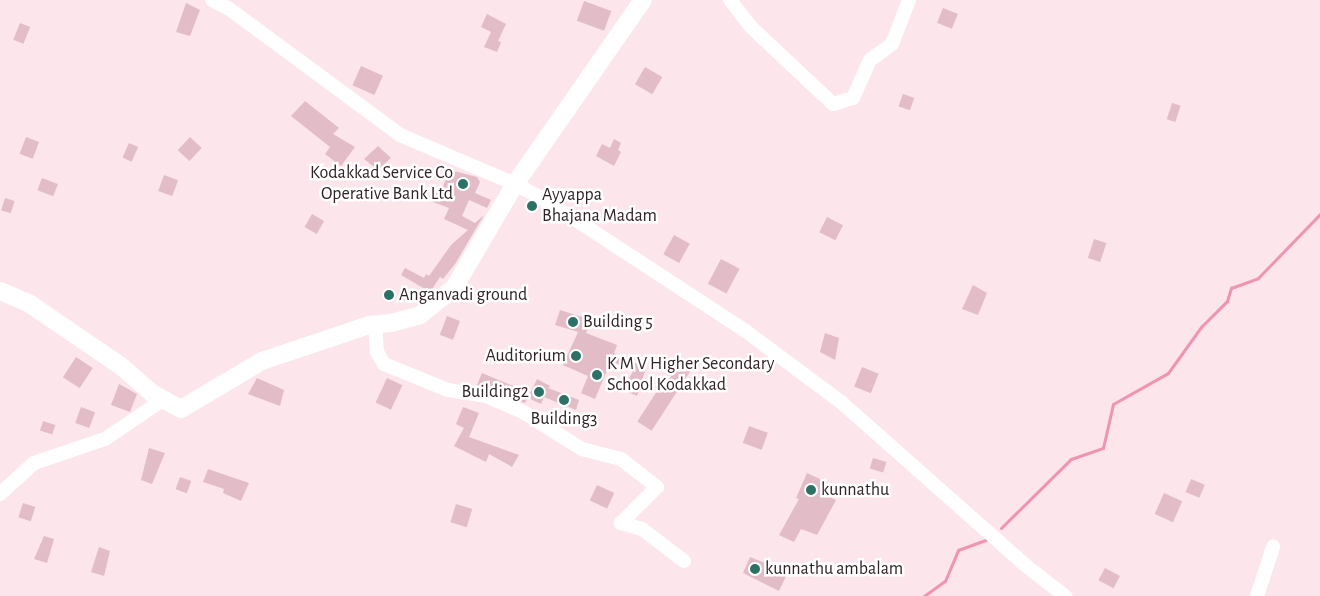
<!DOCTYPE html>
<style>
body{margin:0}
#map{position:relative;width:1320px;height:596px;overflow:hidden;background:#fce5eb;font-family:"Alegreya Sans",sans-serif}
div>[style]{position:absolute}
.stream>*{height:3px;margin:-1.5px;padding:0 1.5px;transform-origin:1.5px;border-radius:1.5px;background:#f094b1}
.building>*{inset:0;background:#e2bdc7;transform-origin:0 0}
.minor>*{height:14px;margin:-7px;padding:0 7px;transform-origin:7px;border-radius:7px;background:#fff}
.major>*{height:18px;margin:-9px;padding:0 9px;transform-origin:9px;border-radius:9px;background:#fff}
.dots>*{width:14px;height:14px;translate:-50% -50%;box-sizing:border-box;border:2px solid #fff;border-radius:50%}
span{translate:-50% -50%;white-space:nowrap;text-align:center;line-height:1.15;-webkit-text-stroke:5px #fff;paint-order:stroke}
.poi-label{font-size:18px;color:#302226}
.right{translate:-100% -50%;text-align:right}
.left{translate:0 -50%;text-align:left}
</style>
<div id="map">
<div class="stream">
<i style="left:1001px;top:528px;width:98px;rotate:-44.6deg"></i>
<i style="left:1071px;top:459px;width:34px;rotate:-19deg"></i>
<i style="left:1103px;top:448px;width:45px;rotate:-77.2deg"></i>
<i style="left:1113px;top:404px;width:63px;rotate:-29.4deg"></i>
<i style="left:1168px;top:373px;width:57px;rotate:-54.3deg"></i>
<i style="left:1201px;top:327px;width:37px;rotate:-45deg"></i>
<i style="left:1227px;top:301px;width:14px;rotate:-73deg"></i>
<i style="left:1231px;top:288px;width:29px;rotate:-20deg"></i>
<i style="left:1258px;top:278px;width:89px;rotate:-45.9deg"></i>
<i style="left:924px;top:596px;width:26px;rotate:-36deg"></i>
<i style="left:945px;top:581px;width:34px;rotate:-67deg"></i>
<i style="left:958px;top:550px;width:30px;rotate:-20deg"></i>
</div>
<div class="building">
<i style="left:584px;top:1px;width:29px;height:21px;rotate:20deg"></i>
<i style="clip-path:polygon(186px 3px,200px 10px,190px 36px,176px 32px)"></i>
<i style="left:943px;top:8px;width:16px;height:16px;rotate:22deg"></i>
<i style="clip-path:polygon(487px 14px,506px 24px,498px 41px,501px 42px,497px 52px,484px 47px,491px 32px,481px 27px)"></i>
<i style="left:20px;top:23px;width:11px;height:18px;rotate:22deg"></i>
<i style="left:361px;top:66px;width:24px;height:21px;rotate:24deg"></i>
<i style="left:645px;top:67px;width:20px;height:20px;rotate:30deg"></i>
<i style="left:903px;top:94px;width:12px;height:13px;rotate:20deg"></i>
<i style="clip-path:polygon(305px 101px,339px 128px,333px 134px,355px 147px,341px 166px,325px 154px,330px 147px,291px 116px)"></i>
<i style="left:1172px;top:103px;width:9px;height:17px;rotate:18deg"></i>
<i style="left:26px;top:137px;width:14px;height:18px;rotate:21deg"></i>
<i style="left:190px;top:137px;width:16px;height:18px;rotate:43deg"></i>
<i style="clip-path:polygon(614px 139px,621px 143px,618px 150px,621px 152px,614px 166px,596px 156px,602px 144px,610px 148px)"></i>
<i style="left:129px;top:143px;width:10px;height:16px;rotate:24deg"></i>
<i style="clip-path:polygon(378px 146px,391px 158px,378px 170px,364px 159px)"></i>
<i style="clip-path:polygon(450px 170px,477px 177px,480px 182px,475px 193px,491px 200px,487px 208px,469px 200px,462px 216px,475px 223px,484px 215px,455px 264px,443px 279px,440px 277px,430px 292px,401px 275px,405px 268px,424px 278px,426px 274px,429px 276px,451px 245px,468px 230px,444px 219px,449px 208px,428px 200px,432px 190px,440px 193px)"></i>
<i style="left:164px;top:175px;width:15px;height:17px;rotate:20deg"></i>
<i style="left:42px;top:178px;width:17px;height:13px;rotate:21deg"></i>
<i style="left:5px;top:198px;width:10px;height:13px;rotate:17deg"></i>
<i style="left:312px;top:214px;width:14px;height:15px;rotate:30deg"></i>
<i style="left:827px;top:217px;width:18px;height:17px;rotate:27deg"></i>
<i style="left:674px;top:235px;width:18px;height:22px;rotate:29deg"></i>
<i style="left:1094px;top:239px;width:13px;height:20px;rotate:18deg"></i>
<i style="left:721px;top:259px;width:21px;height:28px;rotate:28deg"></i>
<i style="clip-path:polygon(973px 285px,987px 293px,978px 315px,962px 309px)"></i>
<i style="clip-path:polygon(560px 310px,585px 318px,587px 313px,592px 315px,586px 333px,617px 345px,614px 353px,646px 368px,637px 396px,623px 390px,633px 371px,611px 361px,595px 399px,581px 393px,588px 376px,563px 365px,578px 332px,555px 325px)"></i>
<i style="left:447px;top:316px;width:14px;height:20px;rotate:21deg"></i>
<i style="clip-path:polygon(825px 333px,839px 338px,835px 360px,820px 352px)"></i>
<i style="left:76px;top:357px;width:20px;height:24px;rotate:33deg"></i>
<i style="left:676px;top:362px;width:17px;height:71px;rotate:33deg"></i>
<i style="left:862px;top:367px;width:18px;height:21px;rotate:22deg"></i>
<i style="clip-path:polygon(482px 373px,530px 393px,525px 403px,477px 385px)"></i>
<i style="clip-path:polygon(257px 378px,284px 390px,280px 406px,248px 394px)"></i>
<i style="left:387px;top:378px;width:17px;height:27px;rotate:25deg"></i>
<i style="clip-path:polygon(537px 379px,550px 386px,548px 388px,579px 400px,576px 410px,544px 397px,541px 404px,528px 398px)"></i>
<i style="clip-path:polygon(119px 384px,137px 394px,130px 412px,111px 405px)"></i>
<i style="left:81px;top:407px;width:15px;height:17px;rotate:20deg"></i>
<i style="clip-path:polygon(463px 407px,479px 413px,469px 437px,519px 455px,512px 467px,489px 454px,486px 462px,454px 446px,464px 428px,456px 424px)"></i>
<i style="left:43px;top:421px;width:13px;height:10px;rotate:18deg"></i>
<i style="left:749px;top:426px;width:20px;height:18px;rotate:20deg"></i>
<i style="clip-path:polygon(149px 448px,165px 453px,152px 484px,141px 480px)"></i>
<i style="left:873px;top:458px;width:14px;height:11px;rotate:17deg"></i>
<i style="clip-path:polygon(208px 469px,249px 483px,241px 501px,223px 493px,224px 489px,203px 482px)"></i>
<i style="clip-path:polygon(807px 473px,826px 482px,821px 493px,836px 500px,817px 535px,801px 529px,794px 542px,779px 535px,799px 499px,796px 498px)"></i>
<i style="left:180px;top:477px;width:12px;height:13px;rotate:20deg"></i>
<i style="left:1191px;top:479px;width:15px;height:14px;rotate:23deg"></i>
<i style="left:597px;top:485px;width:19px;height:17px;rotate:25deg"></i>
<i style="left:1164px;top:493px;width:20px;height:23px;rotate:24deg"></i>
<i style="left:23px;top:503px;width:13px;height:15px;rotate:18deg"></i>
<i style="left:456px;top:504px;width:17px;height:19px;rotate:17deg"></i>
<i style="clip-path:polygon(44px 536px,54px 539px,47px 563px,34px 559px)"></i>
<i style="clip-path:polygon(99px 547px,110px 551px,104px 576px,91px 572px)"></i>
<i style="clip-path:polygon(750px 557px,788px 572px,779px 591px,743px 573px)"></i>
<i style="left:1105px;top:568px;width:17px;height:14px;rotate:28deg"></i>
</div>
<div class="minor">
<i style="left:212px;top:0;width:18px;rotate:27deg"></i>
<i style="left:228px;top:8px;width:214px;rotate:36.4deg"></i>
<i style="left:400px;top:135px;width:125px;rotate:23.1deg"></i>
<i style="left:515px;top:184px;width:40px;rotate:28deg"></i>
<i style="left:550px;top:203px;width:235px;rotate:33.2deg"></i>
<i style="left:747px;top:332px;width:117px;rotate:36.7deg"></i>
<i style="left:841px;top:402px;width:246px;rotate:41.5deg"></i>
<i style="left:1025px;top:565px;width:51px;rotate:37.8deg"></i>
<i style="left:730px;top:0;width:34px;rotate:52deg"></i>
<i style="left:751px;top:27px;width:112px;rotate:43.2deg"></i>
<i style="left:833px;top:104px;width:21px;rotate:-17deg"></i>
<i style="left:853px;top:98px;width:42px;rotate:-65.9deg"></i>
<i style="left:870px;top:60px;width:27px;rotate:-36deg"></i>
<i style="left:892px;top:44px;width:47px;rotate:-68.9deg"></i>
<i style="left:375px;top:324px;width:28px;rotate:86deg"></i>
<i style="left:377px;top:352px;width:14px;rotate:60deg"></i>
<i style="left:384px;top:364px;width:69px;rotate:22.1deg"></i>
<i style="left:448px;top:390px;width:38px;rotate:9deg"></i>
<i style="left:486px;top:396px;width:40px;rotate:23.4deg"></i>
<i style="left:523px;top:412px;width:70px;rotate:32.1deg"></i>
<i style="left:582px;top:449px;width:40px;rotate:14.4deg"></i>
<i style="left:621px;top:459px;width:46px;rotate:37.9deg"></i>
<i style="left:657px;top:487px;width:51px;rotate:135deg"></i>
<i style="left:621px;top:523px;width:22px;rotate:16deg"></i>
<i style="left:642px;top:529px;width:53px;rotate:37.3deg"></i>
<i style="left:0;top:494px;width:46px;rotate:-42.4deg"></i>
<i style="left:34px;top:463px;width:75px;rotate:-18.7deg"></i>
<i style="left:105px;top:439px;width:71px;rotate:-34.1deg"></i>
<i style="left:1257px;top:596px;width:52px;rotate:-71.9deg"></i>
</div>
<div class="major">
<i style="left:0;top:291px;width:33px;rotate:23deg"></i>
<i style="left:30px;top:304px;width:110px;rotate:34.3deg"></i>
<i style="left:121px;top:366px;width:41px;rotate:41.1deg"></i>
<i style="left:152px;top:393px;width:33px;rotate:29deg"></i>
<i style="left:181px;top:409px;width:94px;rotate:-30.7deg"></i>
<i style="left:262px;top:361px;width:113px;rotate:-18.6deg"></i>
<i style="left:369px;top:325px;width:22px;rotate:-5deg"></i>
<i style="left:391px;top:323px;width:30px;rotate:-15deg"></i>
<i style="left:420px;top:315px;width:43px;rotate:-38.5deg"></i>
<i style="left:454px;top:288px;width:121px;rotate:-59.6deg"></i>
<i style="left:515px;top:184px;width:224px;rotate:-55.2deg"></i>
</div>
<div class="dots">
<i style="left:463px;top:184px;background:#2c7165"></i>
<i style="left:532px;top:206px;background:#2c7165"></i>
<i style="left:389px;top:295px;background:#2c7165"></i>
<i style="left:573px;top:322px;background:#2c7165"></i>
<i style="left:576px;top:356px;background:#2c7165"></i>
<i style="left:597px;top:375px;background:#2c7165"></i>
<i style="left:539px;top:392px;background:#2c7165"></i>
<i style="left:564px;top:400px;background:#2c7165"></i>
<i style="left:811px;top:490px;background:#2c7165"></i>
<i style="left:755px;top:569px;background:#2c7165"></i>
</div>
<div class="poi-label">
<span class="right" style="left:453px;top:184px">Kodakkad Service Co<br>Operative Bank Ltd</span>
<span class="left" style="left:542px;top:206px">Ayyappa<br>Bhajana Madam</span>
<span class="left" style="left:399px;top:295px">Anganvadi ground</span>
<span class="left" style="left:583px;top:322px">Building 5</span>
<span class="right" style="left:566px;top:356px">Auditorium</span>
<span class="left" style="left:607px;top:375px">K M V Higher Secondary<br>School Kodakkad</span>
<span class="right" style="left:529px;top:392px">Building2</span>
<span style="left:564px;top:419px">Building3</span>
<span class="left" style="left:821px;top:490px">kunnathu</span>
<span class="left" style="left:765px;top:569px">kunnathu ambalam</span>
</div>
</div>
